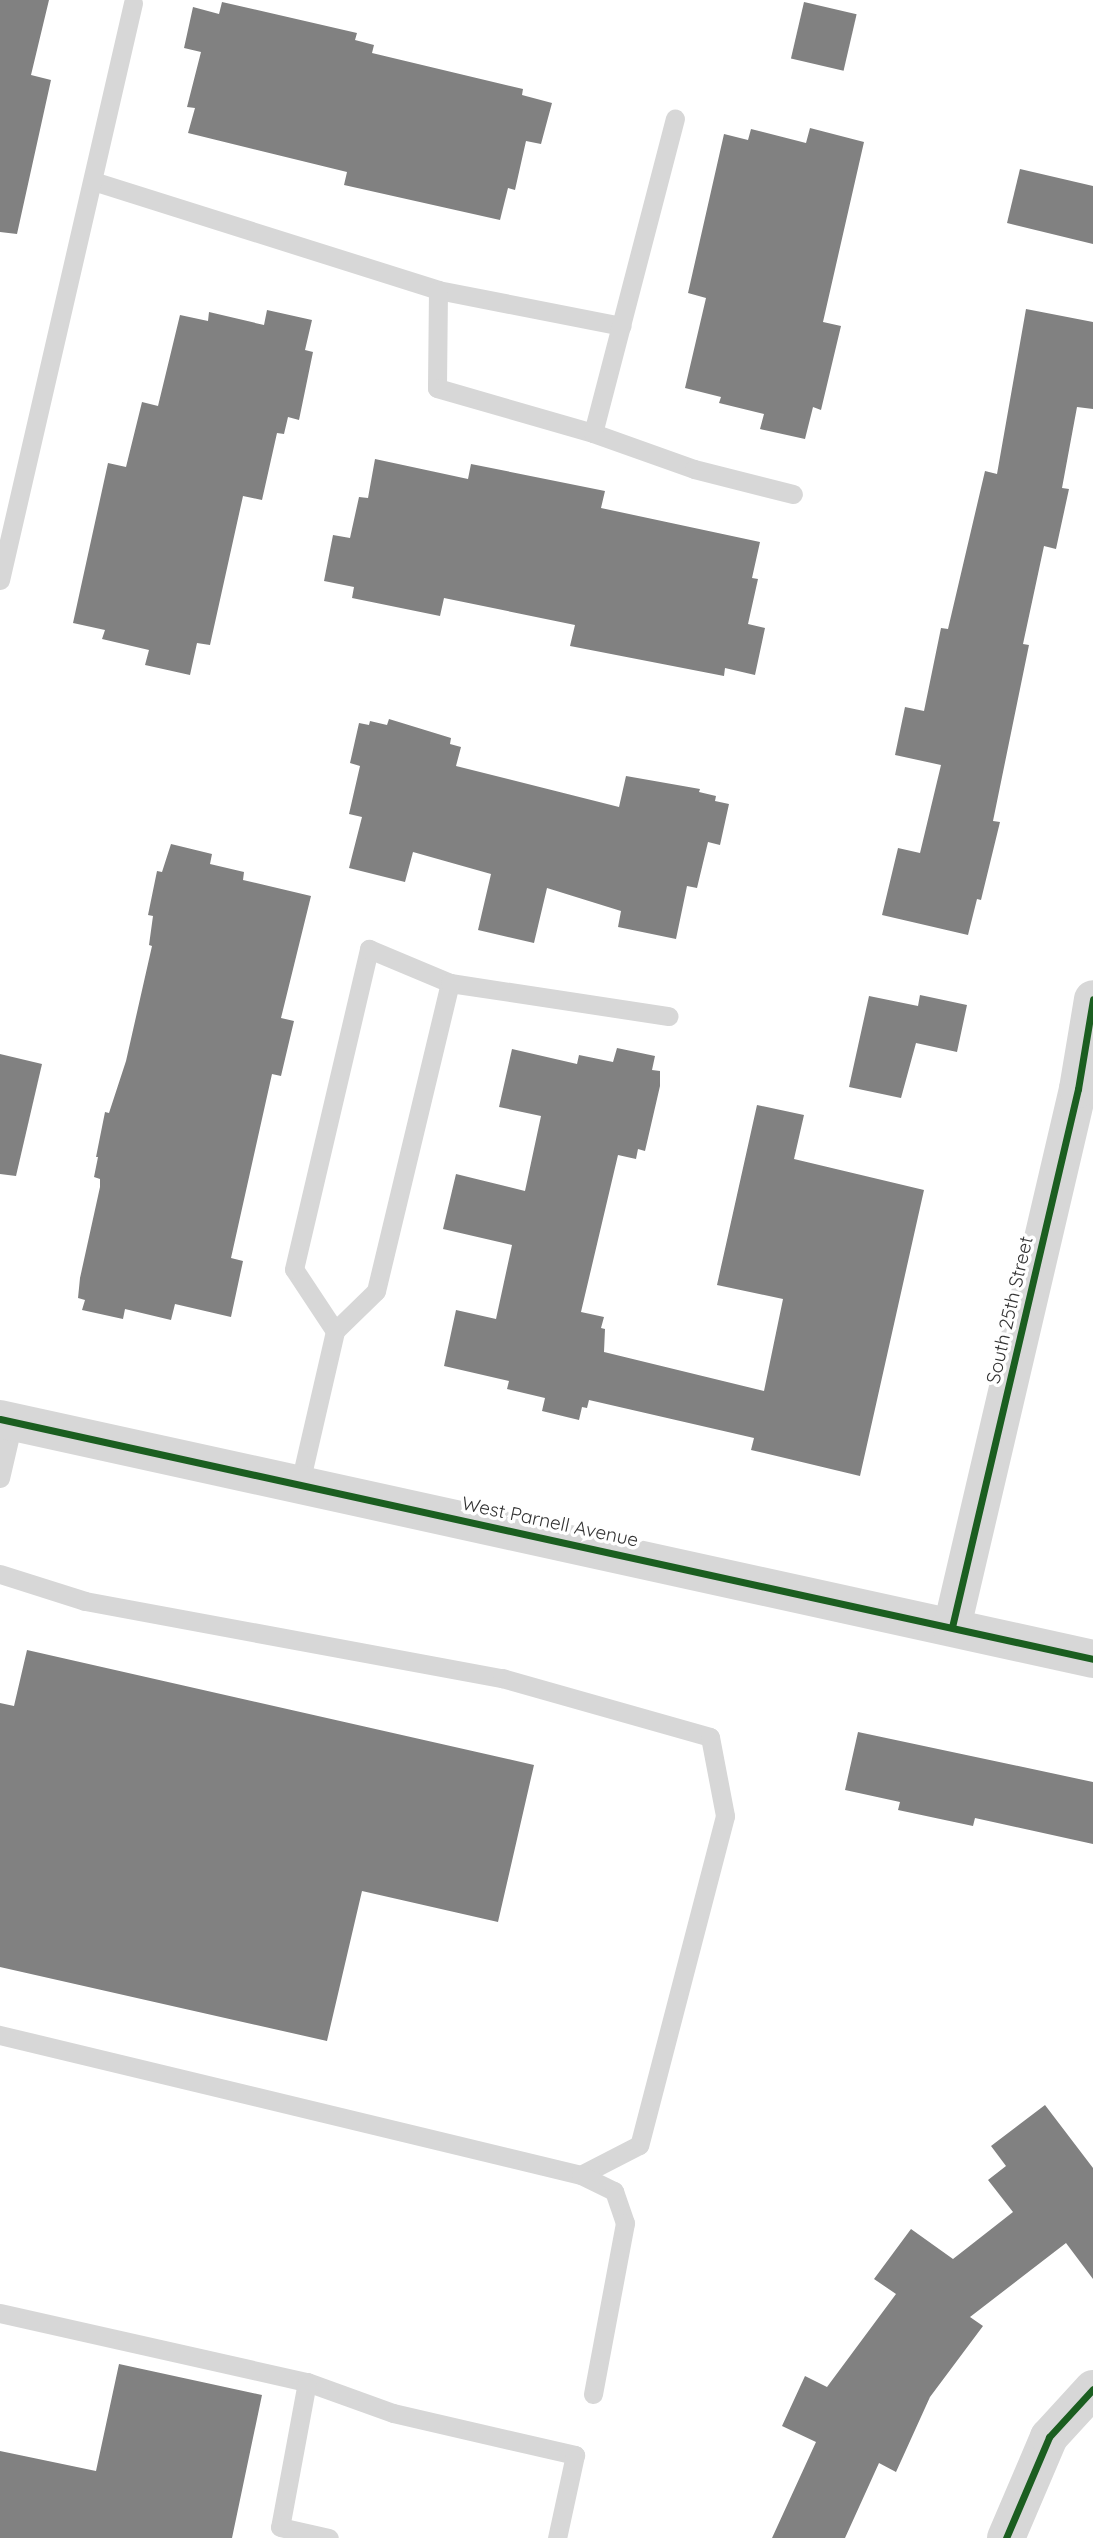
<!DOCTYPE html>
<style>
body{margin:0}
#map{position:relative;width:1093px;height:2538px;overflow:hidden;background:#fff;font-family:Quicksand,sans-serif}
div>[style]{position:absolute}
.building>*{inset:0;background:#818181;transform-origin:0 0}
.service>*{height:19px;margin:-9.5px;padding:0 9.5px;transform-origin:9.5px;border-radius:9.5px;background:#d7d7d7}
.minor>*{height:38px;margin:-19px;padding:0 19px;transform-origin:19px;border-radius:19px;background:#d7d7d7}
.cycleway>*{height:7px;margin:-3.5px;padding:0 3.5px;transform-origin:3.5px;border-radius:3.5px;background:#1b5e20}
span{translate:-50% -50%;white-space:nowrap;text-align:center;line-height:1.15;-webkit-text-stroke:7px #fff;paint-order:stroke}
.street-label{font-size:19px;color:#333}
</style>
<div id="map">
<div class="building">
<i style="clip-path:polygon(0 0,49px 0,31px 75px,51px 80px,17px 234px,0 232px)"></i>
<i style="clip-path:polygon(222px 2px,357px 33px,355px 40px,374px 45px,372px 53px,523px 89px,522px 95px,552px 103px,541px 144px,526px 141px,515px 190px,508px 188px,500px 220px,344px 185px,347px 172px,188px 133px,195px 108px,187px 107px,201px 52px,184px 48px,193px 7px,219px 14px)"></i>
<i style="left:804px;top:2px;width:54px;height:58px;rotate:13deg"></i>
<i style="clip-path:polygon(810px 128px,864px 142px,823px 322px,841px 326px,821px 410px,813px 407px,805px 439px,760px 429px,764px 414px,719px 403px,721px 397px,685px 388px,706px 298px,688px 293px,724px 134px,748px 140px,751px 129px,806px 143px)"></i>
<i style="clip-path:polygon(1020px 169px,1093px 186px,1093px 244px,1007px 223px)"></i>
<i style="clip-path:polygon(1026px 309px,1093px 322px,1093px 409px,1077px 407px,1062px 488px,1069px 489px,1056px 549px,1044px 546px,1023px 644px,1029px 645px,993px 821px,1000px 822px,981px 900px,977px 899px,968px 935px,882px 915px,898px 848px,920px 853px,941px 765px,895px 755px,905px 707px,924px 711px,941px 628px,948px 629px,985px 471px,997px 474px)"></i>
<i style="clip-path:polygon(267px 310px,312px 320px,305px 350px,313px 352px,299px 420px,288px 417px,284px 434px,277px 433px,262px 500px,243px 496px,210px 645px,197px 643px,190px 675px,145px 665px,149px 650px,102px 639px,105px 630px,73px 623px,108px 463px,126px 467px,142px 402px,158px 406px,180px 315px,208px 321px,209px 312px,264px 325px)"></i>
<i style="clip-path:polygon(375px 459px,468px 479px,471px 464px,605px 491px,601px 508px,760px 542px,752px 578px,758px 579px,748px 624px,765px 628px,755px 675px,725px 668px,724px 676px,570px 646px,575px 625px,444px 598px,440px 616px,352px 598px,354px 587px,324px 581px,333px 535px,350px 538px,359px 497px,368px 498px)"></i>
<i style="clip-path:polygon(389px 719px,451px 738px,450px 744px,461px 747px,456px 766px,619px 807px,626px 776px,700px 789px,699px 792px,716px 796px,715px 801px,729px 804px,720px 845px,708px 842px,697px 888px,687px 886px,676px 939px,618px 927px,621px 911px,547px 888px,534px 943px,478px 930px,491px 874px,413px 852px,405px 882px,349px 868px,362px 817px,349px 814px,360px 766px,350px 763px,359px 723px,369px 725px,370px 721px,387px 725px)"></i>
<i style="clip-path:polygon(171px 844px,212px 854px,210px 864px,244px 872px,243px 880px,311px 896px,281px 1018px,294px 1021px,281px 1076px,272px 1074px,231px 1258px,243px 1261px,231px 1317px,175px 1304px,171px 1320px,125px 1309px,123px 1319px,82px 1310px,85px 1300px,78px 1298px,80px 1278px,100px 1187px,100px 1179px,94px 1177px,98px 1157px,96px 1157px,105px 1112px,109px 1113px,126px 1061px,152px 946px,149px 945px,153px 916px,148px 915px,157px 871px,162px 872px)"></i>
<i style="clip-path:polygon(920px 995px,967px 1005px,957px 1052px,916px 1043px,901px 1098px,849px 1087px,869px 996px,918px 1006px)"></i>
<i style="clip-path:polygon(617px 1048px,655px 1056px,652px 1070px,660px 1071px,660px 1086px,645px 1151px,638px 1149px,636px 1159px,618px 1155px,581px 1312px,604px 1317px,601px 1328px,605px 1329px,604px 1352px,764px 1391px,783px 1299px,717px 1285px,757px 1105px,804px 1115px,794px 1159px,924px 1190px,860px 1476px,751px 1450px,754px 1438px,589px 1400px,587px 1408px,582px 1407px,579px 1420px,542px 1411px,545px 1398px,507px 1389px,509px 1381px,444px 1366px,456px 1310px,496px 1319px,512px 1245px,443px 1229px,456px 1174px,525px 1191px,541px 1116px,499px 1107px,512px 1049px,577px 1064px,579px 1055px,613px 1062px)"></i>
<i style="clip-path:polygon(0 1054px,42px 1064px,16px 1176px,0 1174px)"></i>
<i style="clip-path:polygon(27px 1650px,534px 1765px,498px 1922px,362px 1891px,327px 2041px,0 1967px,0 1703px,14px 1706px)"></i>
<i style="clip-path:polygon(858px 1732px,1093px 1782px,1093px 1844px,975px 1818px,973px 1826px,898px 1810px,900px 1802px,845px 1790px)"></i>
<i style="clip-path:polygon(1045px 2105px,1093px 2168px,1093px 2279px,1066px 2243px,970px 2317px,983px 2326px,930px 2397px,896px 2472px,879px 2463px,845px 2538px,772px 2538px,816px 2442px,782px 2426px,805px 2376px,827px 2387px,896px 2294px,874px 2279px,911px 2229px,953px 2259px,1013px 2212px,988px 2180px,1006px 2166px,991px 2146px)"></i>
<i style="clip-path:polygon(119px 2364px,262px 2395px,232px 2538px,0 2538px,0 2451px,96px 2471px)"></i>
</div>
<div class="service">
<i style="left:93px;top:181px;width:362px;rotate:17.5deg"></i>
<i style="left:438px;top:290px;width:187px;rotate:11.1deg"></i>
<i style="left:438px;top:290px;width:98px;rotate:90.6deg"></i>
<i style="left:437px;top:388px;width:162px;rotate:16.1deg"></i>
<i style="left:593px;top:433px;width:107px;rotate:19.6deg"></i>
<i style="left:694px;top:469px;width:102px;rotate:14.2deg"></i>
<i style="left:593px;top:433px;width:325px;rotate:-75.4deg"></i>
<i style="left:0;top:580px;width:592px;rotate:-77.02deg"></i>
<i style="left:335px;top:1331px;width:74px;rotate:-123.5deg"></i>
<i style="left:294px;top:1269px;width:329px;rotate:-76.8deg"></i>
<i style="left:369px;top:949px;width:88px;rotate:22.8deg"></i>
<i style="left:0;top:1478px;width:57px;rotate:-76.9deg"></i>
<i style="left:300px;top:1483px;width:156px;rotate:-77deg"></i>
<i style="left:335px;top:1331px;width:57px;rotate:-44.3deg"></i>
<i style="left:376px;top:1291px;width:317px;rotate:-76.5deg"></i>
<i style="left:450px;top:983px;width:221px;rotate:8.6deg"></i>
<i style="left:0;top:1574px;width:89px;rotate:17.6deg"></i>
<i style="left:85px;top:1601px;width:424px;rotate:10.5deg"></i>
<i style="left:502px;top:1678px;width:216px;rotate:15.8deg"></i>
<i style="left:710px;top:1737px;width:80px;rotate:79.2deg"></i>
<i style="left:725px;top:1816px;width:340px;rotate:104.6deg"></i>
<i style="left:639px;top:2145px;width:65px;rotate:152.7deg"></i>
<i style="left:581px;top:2175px;width:598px;rotate:-166.45deg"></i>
<i style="left:581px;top:2175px;width:37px;rotate:26deg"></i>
<i style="left:614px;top:2191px;width:34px;rotate:71deg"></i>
<i style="left:625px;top:2223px;width:174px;rotate:100.6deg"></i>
<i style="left:0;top:2313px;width:315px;rotate:12.7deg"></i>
<i style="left:307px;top:2382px;width:91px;rotate:19.8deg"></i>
<i style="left:393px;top:2413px;width:187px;rotate:13deg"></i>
<i style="left:575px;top:2455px;width:85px;rotate:102.2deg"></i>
<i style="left:307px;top:2382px;width:147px;rotate:100.5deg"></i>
<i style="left:280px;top:2527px;width:50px;rotate:12.7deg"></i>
</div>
<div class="minor">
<i style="left:0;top:1419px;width:1119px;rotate:12.38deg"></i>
<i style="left:952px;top:1627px;width:553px;rotate:-76.82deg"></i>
<i style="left:1078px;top:1089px;width:91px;rotate:-80.5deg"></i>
<i style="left:1006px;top:2538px;width:110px;rotate:-66.9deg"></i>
<i style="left:1049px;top:2437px;width:65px;rotate:-47.5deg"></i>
</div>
<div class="cycleway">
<i style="left:0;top:1419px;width:1119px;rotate:12.38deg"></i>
<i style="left:952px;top:1627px;width:553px;rotate:-76.82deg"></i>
<i style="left:1078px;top:1089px;width:91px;rotate:-80.5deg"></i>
<i style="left:1006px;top:2538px;width:110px;rotate:-66.9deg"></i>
<i style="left:1049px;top:2437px;width:65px;rotate:-47.5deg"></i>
</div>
<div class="street-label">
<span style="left:1010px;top:1310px;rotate:-77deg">South 25th Street</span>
<span style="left:550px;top:1522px;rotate:12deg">West Parnell Avenue</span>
</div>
</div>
